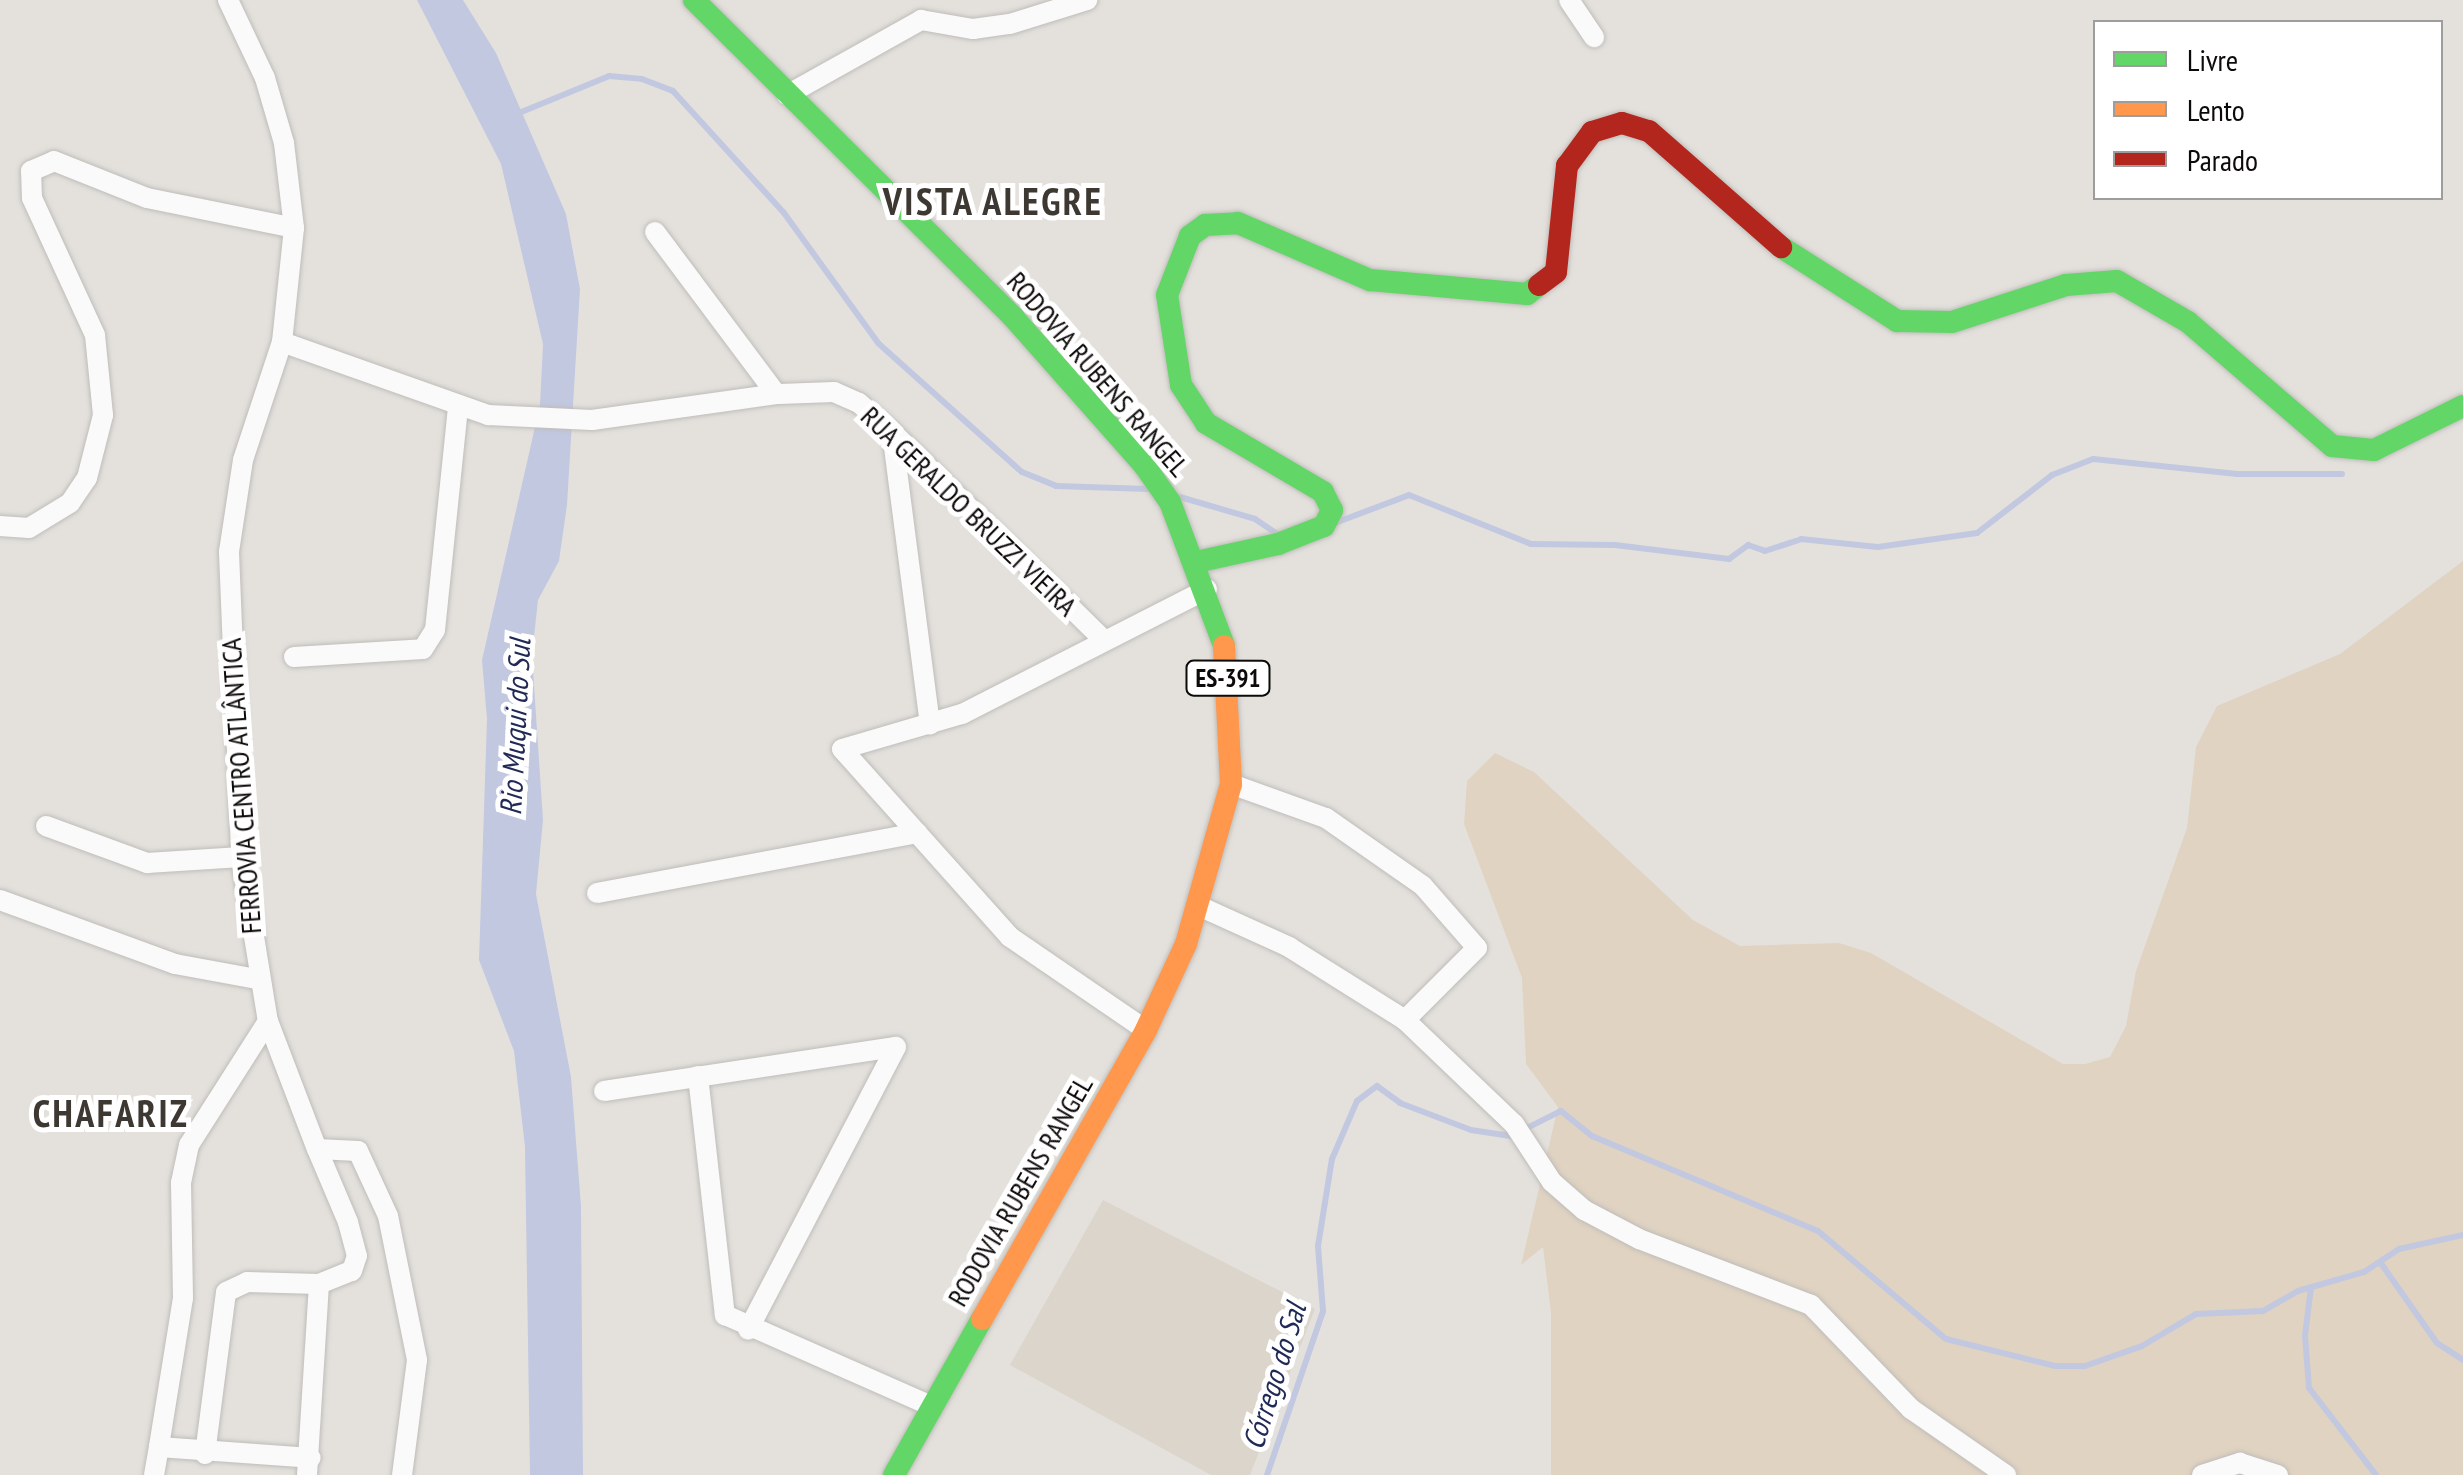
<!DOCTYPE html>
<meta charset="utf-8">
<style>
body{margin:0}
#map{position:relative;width:2463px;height:1475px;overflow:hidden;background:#e4e1dd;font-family:"PT Sans Narrow",sans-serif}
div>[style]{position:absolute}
.built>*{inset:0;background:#dbd5cc}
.green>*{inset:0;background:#e0d3c2}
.water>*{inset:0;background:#c2c8e0}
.stream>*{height:6px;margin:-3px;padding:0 3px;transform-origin:3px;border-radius:3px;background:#c2c8e0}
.roads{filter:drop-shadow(0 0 2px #bfbdb9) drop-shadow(0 0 2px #bfbdb9)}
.street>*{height:20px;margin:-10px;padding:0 10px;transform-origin:10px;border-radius:10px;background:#fbfafa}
.fast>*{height:22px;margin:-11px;padding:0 11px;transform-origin:11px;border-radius:11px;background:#63d668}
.slow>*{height:22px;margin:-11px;padding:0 11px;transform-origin:11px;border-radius:11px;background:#ff974d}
.jam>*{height:22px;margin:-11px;padding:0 11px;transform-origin:11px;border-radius:11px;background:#b3261e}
span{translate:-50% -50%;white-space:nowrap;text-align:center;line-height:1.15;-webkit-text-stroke:10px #fff;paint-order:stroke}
.shield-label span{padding:2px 8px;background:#fff;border:2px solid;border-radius:8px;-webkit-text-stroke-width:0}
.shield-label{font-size:25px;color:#0d0b09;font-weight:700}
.street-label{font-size:28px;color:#0d0b09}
.water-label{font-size:30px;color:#212a57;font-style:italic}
.district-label{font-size:38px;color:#3d3832;font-weight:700;letter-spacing:2.5px}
.legend{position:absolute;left:2093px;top:20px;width:350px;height:180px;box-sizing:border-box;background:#fff;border:2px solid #9e9d9d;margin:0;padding:12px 18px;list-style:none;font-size:30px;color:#0d0b09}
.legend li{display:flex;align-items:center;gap:20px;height:50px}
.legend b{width:50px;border:2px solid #9e9d9d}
</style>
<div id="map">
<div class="built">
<i style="clip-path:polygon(1103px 1200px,1315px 1309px,1250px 1475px,1211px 1475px,1010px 1365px)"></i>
</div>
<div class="green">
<i style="clip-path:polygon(2463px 561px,2463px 1475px,1551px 1475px,1551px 1313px,1543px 1247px,1521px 1265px,1558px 1107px,1526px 1064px,1522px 978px,1464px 824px,1467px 781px,1495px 753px,1534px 772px,1693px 920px,1740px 946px,1839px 943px,1871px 953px,2063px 1064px,2085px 1064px,2110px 1057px,2126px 1026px,2136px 971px,2187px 828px,2196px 747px,2217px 706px,2340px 654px)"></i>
</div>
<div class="water">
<i style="clip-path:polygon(417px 0,463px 0,496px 53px,566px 214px,580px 289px,567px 505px,559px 561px,538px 600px,532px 655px,543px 820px,536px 894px,571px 1077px,581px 1206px,583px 1475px,530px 1475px,525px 1147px,514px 1051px,479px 960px,487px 719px,482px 660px,540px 405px,543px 344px,501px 164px)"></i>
</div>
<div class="stream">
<i style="left:514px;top:115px;width:103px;rotate:-22.3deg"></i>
<i style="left:609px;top:76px;width:33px;rotate:5deg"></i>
<i style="left:642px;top:79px;width:33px;rotate:21deg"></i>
<i style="left:673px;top:91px;width:165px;rotate:47.7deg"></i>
<i style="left:784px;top:213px;width:160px;rotate:54.1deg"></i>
<i style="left:878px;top:343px;width:193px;rotate:41.9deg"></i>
<i style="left:1022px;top:472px;width:37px;rotate:22deg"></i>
<i style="left:1056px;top:486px;width:92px;rotate:1.9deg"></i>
<i style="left:1180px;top:497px;width:78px;rotate:16.3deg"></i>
<i style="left:1255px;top:519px;width:29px;rotate:34deg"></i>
<i style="left:1335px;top:523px;width:79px;rotate:-20.7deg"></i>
<i style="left:1409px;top:495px;width:131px;rotate:21.9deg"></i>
<i style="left:1531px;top:544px;width:84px;rotate:0.7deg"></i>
<i style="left:1615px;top:545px;width:115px;rotate:7deg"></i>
<i style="left:1729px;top:559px;width:24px;rotate:-36deg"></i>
<i style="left:1748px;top:545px;width:18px;rotate:19deg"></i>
<i style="left:1765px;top:551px;width:38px;rotate:-18deg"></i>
<i style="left:1801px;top:539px;width:77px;rotate:5.9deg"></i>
<i style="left:1878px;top:547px;width:100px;rotate:-8deg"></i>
<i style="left:1977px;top:533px;width:95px;rotate:-37.7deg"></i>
<i style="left:2052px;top:475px;width:44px;rotate:-21.3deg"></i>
<i style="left:2093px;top:459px;width:145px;rotate:5.9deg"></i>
<i style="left:2237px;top:474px;width:105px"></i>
<i style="left:2380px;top:1262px;width:99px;rotate:54.9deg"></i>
<i style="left:2437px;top:1343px;width:31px;rotate:33deg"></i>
<i style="left:2311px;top:1287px;width:49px;rotate:97deg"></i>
<i style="left:2305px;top:1336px;width:52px;rotate:85.6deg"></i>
<i style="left:2309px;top:1388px;width:110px;rotate:52.4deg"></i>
<i style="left:1267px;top:1475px;width:173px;rotate:-71.1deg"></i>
<i style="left:1323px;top:1311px;width:65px;rotate:-94.4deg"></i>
<i style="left:1318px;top:1246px;width:88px;rotate:-80.9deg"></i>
<i style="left:1332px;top:1159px;width:63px;rotate:-66.7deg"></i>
<i style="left:1357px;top:1101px;width:25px;rotate:-37deg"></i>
<i style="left:1377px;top:1086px;width:29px;rotate:36deg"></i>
<i style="left:1400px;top:1103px;width:76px;rotate:20.8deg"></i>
<i style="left:1471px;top:1130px;width:40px;rotate:8.5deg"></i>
<i style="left:1511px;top:1136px;width:56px;rotate:-26.6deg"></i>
<i style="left:1561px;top:1111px;width:40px;rotate:39deg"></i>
<i style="left:1592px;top:1136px;width:245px;rotate:22.8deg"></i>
<i style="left:1818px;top:1231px;width:167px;rotate:40.2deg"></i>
<i style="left:1946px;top:1339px;width:112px;rotate:13.9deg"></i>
<i style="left:2055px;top:1366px;width:30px"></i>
<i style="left:2085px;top:1366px;width:60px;rotate:-19.3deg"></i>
<i style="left:2142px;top:1346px;width:63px;rotate:-30.7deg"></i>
<i style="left:2196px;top:1314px;width:67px;rotate:-2.6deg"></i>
<i style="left:2263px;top:1311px;width:40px;rotate:-29.7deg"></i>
<i style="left:2298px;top:1291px;width:69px;rotate:-16.1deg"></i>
<i style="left:2364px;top:1272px;width:42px;rotate:-33.3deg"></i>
<i style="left:2399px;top:1249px;width:66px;rotate:-12.3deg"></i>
</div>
<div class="roads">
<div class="street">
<i style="left:228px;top:0;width:86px;rotate:64.6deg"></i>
<i style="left:265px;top:78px;width:68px;rotate:73.7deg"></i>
<i style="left:284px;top:143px;width:86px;rotate:83.3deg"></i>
<i style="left:294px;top:228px;width:115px;rotate:96deg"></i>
<i style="left:282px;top:342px;width:124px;rotate:108.3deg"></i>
<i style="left:243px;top:460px;width:93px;rotate:98.7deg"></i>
<i style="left:229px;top:552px;width:305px;rotate:87.7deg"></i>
<i style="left:241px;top:857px;width:166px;rotate:80.7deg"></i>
<i style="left:268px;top:1021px;width:137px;rotate:69.1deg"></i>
<i style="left:317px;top:1149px;width:41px;rotate:2.8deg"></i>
<i style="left:358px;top:1151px;width:72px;rotate:65.2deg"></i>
<i style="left:388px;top:1216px;width:147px;rotate:78.6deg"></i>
<i style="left:417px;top:1360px;width:116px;rotate:97.4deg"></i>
<i style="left:1569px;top:0;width:45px;rotate:56deg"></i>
<i style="left:787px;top:95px;width:154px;rotate:-29.2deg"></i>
<i style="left:921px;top:20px;width:53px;rotate:9.8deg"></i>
<i style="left:973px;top:29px;width:37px;rotate:-8deg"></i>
<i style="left:1010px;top:24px;width:81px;rotate:-17.3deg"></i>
<i style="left:655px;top:232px;width:202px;rotate:53.2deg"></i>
<i style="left:282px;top:342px;width:219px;rotate:19.5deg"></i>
<i style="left:488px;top:415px;width:104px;rotate:2.8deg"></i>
<i style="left:592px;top:420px;width:186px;rotate:-8deg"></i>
<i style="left:776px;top:394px;width:58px;rotate:-2deg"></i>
<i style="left:834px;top:392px;width:27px;rotate:24deg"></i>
<i style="left:859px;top:403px;width:44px;rotate:41.3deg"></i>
<i style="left:892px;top:432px;width:296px;rotate:44.5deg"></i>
<i style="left:892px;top:432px;width:295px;rotate:82.6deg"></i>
<i style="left:0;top:526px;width:29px;rotate:4deg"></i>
<i style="left:29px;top:528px;width:48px;rotate:-31.4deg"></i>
<i style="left:70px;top:503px;width:30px;rotate:-56deg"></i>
<i style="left:87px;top:478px;width:65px;rotate:-75.7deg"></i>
<i style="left:103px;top:415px;width:80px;rotate:-95.7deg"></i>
<i style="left:95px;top:335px;width:151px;rotate:-114.7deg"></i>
<i style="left:32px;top:198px;width:27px;rotate:-92deg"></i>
<i style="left:31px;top:171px;width:25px;rotate:-23deg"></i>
<i style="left:54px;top:161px;width:100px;rotate:21.7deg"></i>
<i style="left:147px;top:198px;width:150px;rotate:11.5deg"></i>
<i style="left:294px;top:657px;width:129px;rotate:-3.5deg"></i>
<i style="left:423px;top:649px;width:22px;rotate:-58deg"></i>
<i style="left:435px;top:630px;width:222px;rotate:-84.1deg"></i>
<i style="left:1231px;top:784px;width:101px;rotate:19.7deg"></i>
<i style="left:1326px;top:818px;width:118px;rotate:35deg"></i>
<i style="left:1423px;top:886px;width:82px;rotate:48.9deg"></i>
<i style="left:1477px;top:948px;width:102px;rotate:135deg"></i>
<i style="left:46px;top:826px;width:108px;rotate:20.1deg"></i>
<i style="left:147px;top:863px;width:94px;rotate:-3.7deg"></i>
<i style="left:597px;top:893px;width:326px;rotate:-10.6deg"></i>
<i style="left:0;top:900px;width:186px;rotate:20.1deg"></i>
<i style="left:175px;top:964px;width:83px;rotate:10.4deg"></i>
<i style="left:1201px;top:907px;width:97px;rotate:24.4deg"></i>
<i style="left:1289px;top:947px;width:137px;rotate:32.2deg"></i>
<i style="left:1405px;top:1020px;width:151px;rotate:43.7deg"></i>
<i style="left:1514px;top:1124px;width:69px;rotate:56.8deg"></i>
<i style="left:1552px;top:1182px;width:43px;rotate:41.2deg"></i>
<i style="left:1584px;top:1210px;width:62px;rotate:27.8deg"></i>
<i style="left:1639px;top:1239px;width:184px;rotate:21deg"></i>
<i style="left:1811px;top:1305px;width:144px;rotate:46.1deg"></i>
<i style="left:1911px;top:1409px;width:116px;rotate:34.8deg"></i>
<i style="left:268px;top:1021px;width:147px;rotate:122.5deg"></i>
<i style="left:189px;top:1145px;width:39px;rotate:102deg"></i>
<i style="left:181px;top:1183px;width:115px;rotate:89deg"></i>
<i style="left:183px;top:1298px;width:151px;rotate:99.2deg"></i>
<i style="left:159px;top:1447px;width:152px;rotate:4.1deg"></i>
<i style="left:1146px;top:1030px;width:165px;rotate:-145.6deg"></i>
<i style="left:1010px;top:937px;width:252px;rotate:-131.8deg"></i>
<i style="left:842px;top:749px;width:125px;rotate:-16.3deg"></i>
<i style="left:962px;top:714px;width:275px;rotate:-27deg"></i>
<i style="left:698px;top:1076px;width:241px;rotate:83.6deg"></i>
<i style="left:725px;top:1315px;width:225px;rotate:23.8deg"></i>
<i style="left:604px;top:1091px;width:295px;rotate:-8.6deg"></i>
<i style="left:896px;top:1047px;width:319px;rotate:117.6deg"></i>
<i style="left:205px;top:1454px;width:163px;rotate:-82.6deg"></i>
<i style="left:226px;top:1292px;width:23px;rotate:-25deg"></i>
<i style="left:247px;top:1282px;width:72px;rotate:1.6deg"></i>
<i style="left:319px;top:1284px;width:35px;rotate:-22deg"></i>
<i style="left:352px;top:1271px;width:16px;rotate:-72deg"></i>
<i style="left:357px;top:1256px;width:35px;rotate:-105deg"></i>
<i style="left:348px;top:1222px;width:79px;rotate:-113deg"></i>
<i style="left:154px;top:1475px;width:28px;rotate:-80deg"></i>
<i style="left:307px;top:1475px;width:191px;rotate:-86.4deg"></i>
<i style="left:2202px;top:1475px;width:40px;rotate:-18deg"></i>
<i style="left:2240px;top:1463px;width:40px;rotate:18deg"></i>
</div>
<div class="fast">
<i style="left:694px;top:0;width:450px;rotate:44.8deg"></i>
<i style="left:1013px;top:317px;width:198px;rotate:48.5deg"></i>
<i style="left:1144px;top:465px;width:45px;rotate:54.9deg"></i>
<i style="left:1170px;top:502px;width:154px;rotate:69.4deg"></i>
<i style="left:1781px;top:247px;width:138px;rotate:32.5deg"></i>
<i style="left:1897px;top:321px;width:55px;rotate:1deg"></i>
<i style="left:1952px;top:322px;width:120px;rotate:-18deg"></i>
<i style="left:2066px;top:285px;width:51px;rotate:-4.5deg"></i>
<i style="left:2117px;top:281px;width:82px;rotate:30deg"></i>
<i style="left:2188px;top:322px;width:190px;rotate:40.7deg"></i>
<i style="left:2332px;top:446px;width:42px;rotate:5.4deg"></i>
<i style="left:2374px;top:450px;width:99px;rotate:-26.3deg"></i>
<i style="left:1196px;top:562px;width:84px;rotate:-12.4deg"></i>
<i style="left:1278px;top:544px;width:49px;rotate:-21.4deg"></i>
<i style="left:1324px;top:526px;width:18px;rotate:-63deg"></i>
<i style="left:1332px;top:510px;width:20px;rotate:-117deg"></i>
<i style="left:1323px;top:492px;width:136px;rotate:-149.5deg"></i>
<i style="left:1206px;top:423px;width:45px;rotate:-123.3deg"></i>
<i style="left:1181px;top:385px;width:91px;rotate:-98.8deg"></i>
<i style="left:1167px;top:295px;width:63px;rotate:-68.7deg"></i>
<i style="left:1190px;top:236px;width:19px;rotate:-36deg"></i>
<i style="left:1205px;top:225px;width:33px;rotate:-3deg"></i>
<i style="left:1238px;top:223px;width:144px;rotate:23.4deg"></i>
<i style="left:1370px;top:280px;width:158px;rotate:5.1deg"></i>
<i style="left:1527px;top:294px;width:15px;rotate:-37deg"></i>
<i style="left:894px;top:1475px;width:179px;rotate:-60.6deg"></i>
</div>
<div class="slow">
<i style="left:982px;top:1319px;width:332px;rotate:-60.4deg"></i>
<i style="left:1146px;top:1030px;width:95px;rotate:-65.1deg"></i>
<i style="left:1186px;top:944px;width:166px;rotate:-74.3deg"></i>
<i style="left:1231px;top:784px;width:138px;rotate:-92.9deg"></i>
</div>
<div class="jam">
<i style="left:1539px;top:285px;width:21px;rotate:-37deg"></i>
<i style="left:1556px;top:272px;width:107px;rotate:-84.1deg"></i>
<i style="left:1567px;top:166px;width:42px;rotate:-53.7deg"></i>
<i style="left:1592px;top:132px;width:31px;rotate:-17deg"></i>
<i style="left:1622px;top:123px;width:28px;rotate:17deg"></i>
<i style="left:1649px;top:131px;width:176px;rotate:41.3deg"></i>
</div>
</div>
<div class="shield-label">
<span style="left:1228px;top:678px">ES-391</span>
</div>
<div class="street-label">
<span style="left:1098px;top:374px;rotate:49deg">RODOVIA RUBENS RANGEL</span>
<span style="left:969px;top:511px;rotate:44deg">RUA GERALDO BRUZZI VIEIRA</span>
<span style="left:241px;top:786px;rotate:-94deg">FERROVIA CENTRO ATLÂNTICA</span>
<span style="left:1020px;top:1191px;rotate:-60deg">RODOVIA RUBENS RANGEL</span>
</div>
<div class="water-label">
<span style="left:515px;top:727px;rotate:-87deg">Rio Muqui do Sul</span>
<span style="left:1274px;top:1376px;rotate:-73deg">Córrego do Sal</span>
</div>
<div class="district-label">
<span style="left:993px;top:201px">VISTA ALEGRE</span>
<span style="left:111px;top:1113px">CHAFARIZ</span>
</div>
<ul class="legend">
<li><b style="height:12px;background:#63d668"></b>Livre</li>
<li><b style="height:12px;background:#ff974d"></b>Lento</li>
<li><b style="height:12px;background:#b3261e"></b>Parado</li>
</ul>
</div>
